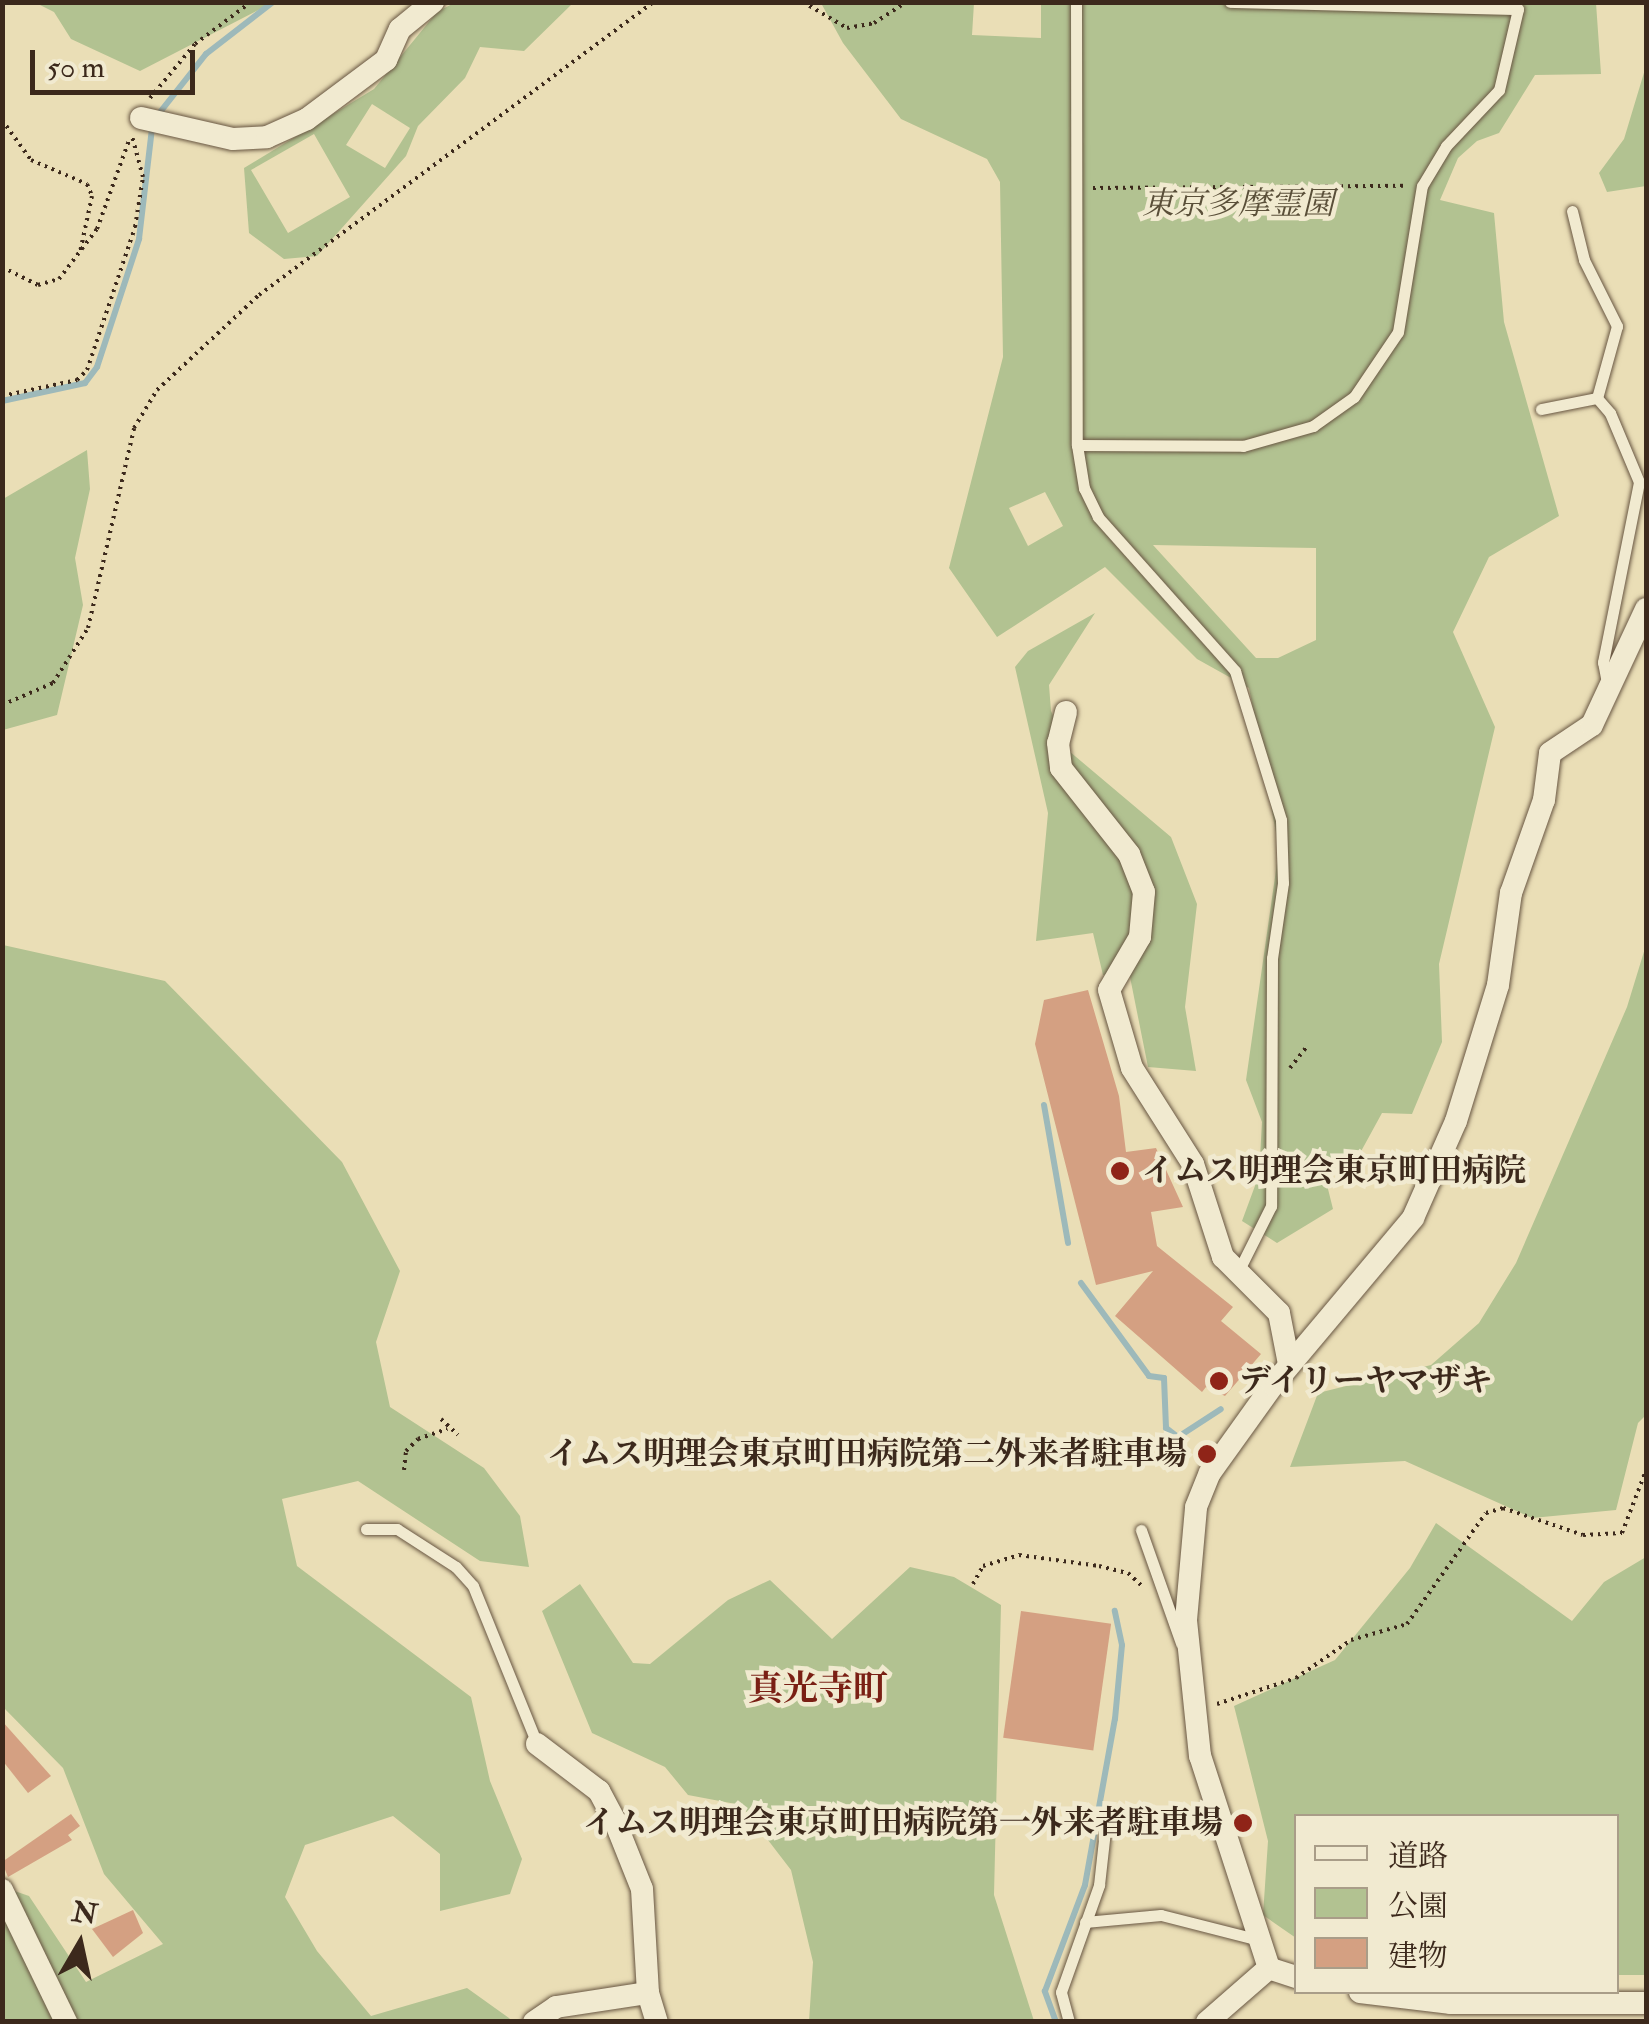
<!DOCTYPE html>
<meta charset="utf-8">
<style>
body{margin:0}
#map{position:relative;width:1649px;height:2024px;overflow:hidden;background:#eadeb6;font-family:"IM FELL Double Pica","Noto Serif JP",serif}
div>[style]{position:absolute}
.green>*{inset:0;background:#b2c291}
.stream>*{height:6px;margin:-3px;padding:0 3px;transform-origin:3px;border-radius:3px;background:#9db9ba}
.building>*{inset:0;background:#d4a082;transform-origin:0 0}
.path>*{height:4px;margin-top:-2px;transform-origin:0;background:repeating-linear-gradient(90deg,#3c291c 0 2.5px,transparent 0 7.5px)}
.roads{filter:drop-shadow(0 0 2px #685642) drop-shadow(0 0 2px #685642)}
.lane>*{height:11px;margin:-5.5px;padding:0 5.5px;transform-origin:5.5px;border-radius:5.5px;background:#f1ead0}
.street>*{height:22px;margin:-11px;padding:0 11px;transform-origin:11px;border-radius:11px;background:#f1ead0}
.dots>*{width:28px;height:28px;translate:-50% -50%;box-sizing:border-box;border:5px solid #f1ead0;border-radius:50%}
span{translate:-50% -50%;white-space:nowrap;text-align:center;line-height:1.15;-webkit-text-stroke:9px #f1ead0;paint-order:stroke}
.park-label{font-size:32px;color:#5a4f39;font-style:italic}
.poi-label{font-size:32px;color:#3c291c;font-weight:700}
.left{translate:0 -50%;text-align:left}
.right{translate:-100% -50%;text-align:right}
.neighbourhood-label{font-size:35px;color:#7a1f14;font-weight:700}
.frame{position:absolute;inset:0;border:5px solid #3c291c;pointer-events:none}
.legend{position:absolute;left:1294px;top:1814px;width:325px;height:180px;box-sizing:border-box;background:#f1ead0;border:2px solid #a99d88;margin:0;padding:12px 18px;list-style:none;font-size:30px;color:#3c291c}
.legend li{display:flex;align-items:center;gap:20px;height:50px}
.legend b{width:50px;border:2px solid #a99d88}
.north{position:absolute;left:30px;top:1894px;width:100px;height:100px;-webkit-text-stroke:8px #f1ead0;paint-order:stroke;rotate:9deg;font-size:28px;font-weight:700;line-height:40px;text-align:center;color:#3c291c}
.north::after{content:'';display:block;margin:auto;width:35px;height:45px;background:#3c291c;clip-path:polygon(50% 0,100% 100%,50% 72%,0 100%)}
.scale{position:absolute;left:30px;top:50px;width:165px;height:45px;box-sizing:border-box;border:5px solid #3c291c;border-top:0;padding-left:12px;font-size:30px;line-height:35px;white-space:nowrap;color:#3c291c;-webkit-text-stroke:8px #f1ead0;paint-order:stroke}
</style>
<div id="map">
<div class="green">
<i style="clip-path:polygon(36px 3px,35px 3px,272px 3px,140px 71px,71px 39px,54px 12px)"></i>
<i style="clip-path:polygon(evenodd,454px 3px,573px 3px,524px 51px,480px 47px,465px 78px,418px 126px,406px 156px,317px 256px,284px 259px,249px 233px,244px 168px,374px 89px,437px 12px,454px 3px,372px 104px,410px 128px,385px 168px,346px 145px,372px 104px,454px 3px,314px 134px,350px 197px,288px 233px,251px 170px,314px 134px)"></i>
<i style="clip-path:polygon(evenodd,821px 3px,974px 3px,972px 35px,1041px 38px,1041px 3px,1596px 3px,1601px 74px,1535px 75px,1499px 133px,1477px 141px,1458px 158px,1440px 200px,1494px 213px,1504px 322px,1559px 516px,1489px 557px,1453px 632px,1495px 727px,1439px 964px,1442px 1042px,1412px 1114px,1382px 1113px,1359px 1155px,1326px 1181px,1333px 1209px,1277px 1243px,1242px 1221px,1259px 1175px,1262px 1122px,1246px 1080px,1279px 849px,1249px 688px,1197px 659px,1105px 567px,997px 637px,949px 568px,1003px 357px,1000px 182px,987px 159px,901px 119px,843px 43px,821px 3px,1045px 492px,1063px 526px,1028px 546px,1009px 508px,1045px 492px,821px 3px,1153px 545px,1316px 548px,1316px 640px,1278px 658px,1256px 658px,1153px 545px)"></i>
<i style="clip-path:polygon(1646px 66px,1646px 186px,1607px 192px,1599px 173px,1624px 139px)"></i>
<i style="clip-path:polygon(87px 450px,90px 489px,75px 558px,83px 605px,57px 715px,3px 730px,3px 499px)"></i>
<i style="clip-path:polygon(1095px 613px,1049px 685px,1051px 711px,1069px 751px,1171px 837px,1197px 904px,1185px 1007px,1196px 1071px,1148px 1067px,1129px 972px,1103px 975px,1093px 933px,1036px 941px,1048px 813px,1015px 667px,1028px 651px)"></i>
<i style="clip-path:polygon(3px 945px,165px 981px,342px 1162px,400px 1271px,376px 1342px,390px 1407px,484px 1468px,520px 1516px,529px 1567px,480px 1561px,358px 1481px,282px 1499px,297px 1566px,471px 1697px,490px 1781px,522px 1859px,510px 1894px,440px 1911px,440px 1854px,393px 1816px,305px 1845px,285px 1897px,317px 1951px,371px 2016px,467px 1988px,513px 2021px,3px 2022px,3px 1887px,29px 1896px,86px 1982px,163px 1944px,104px 1874px,63px 1768px,3px 1707px)"></i>
<i style="clip-path:polygon(1646px 945px,1646px 1415px,1638px 1423px,1616px 1510px,1532px 1518px,1405px 1461px,1290px 1467px,1318px 1393px,1431px 1365px,1479px 1323px,1516px 1263px,1627px 1007px)"></i>
<i style="clip-path:polygon(1436px 1523px,1572px 1621px,1604px 1582px,1646px 1557px,1646px 1975px,1617px 1975px,1616px 1816px,1296px 1816px,1296px 1938px,1263px 1915px,1268px 1841px,1234px 1706px,1335px 1660px,1410px 1568px)"></i>
<i style="clip-path:polygon(910px 1567px,954px 1577px,1001px 1605px,994px 1895px,1034px 2021px,809px 2021px,813px 1962px,791px 1870px,741px 1805px,688px 1795px,665px 1767px,592px 1733px,542px 1611px,580px 1584px,633px 1663px,650px 1664px,728px 1600px,770px 1580px,832px 1639px)"></i>
</div>
<div class="stream">
<i style="left:157px;top:116px;width:79px;rotate:-51.7deg"></i>
<i style="left:206px;top:54px;width:85px;rotate:-37.8deg"></i>
<i style="left:2px;top:401px;width:85px;rotate:-12.2deg"></i>
<i style="left:85px;top:383px;width:20px;rotate:-53deg"></i>
<i style="left:97px;top:367px;width:135px;rotate:-71.8deg"></i>
<i style="left:139px;top:239px;width:112px;rotate:-83.3deg"></i>
<i style="left:1044px;top:1105px;width:140px;rotate:80.1deg"></i>
<i style="left:1081px;top:1283px;width:115px;rotate:53.8deg"></i>
<i style="left:1149px;top:1376px;width:15px;rotate:8deg"></i>
<i style="left:1164px;top:1378px;width:50px;rotate:87.7deg"></i>
<i style="left:1166px;top:1428px;width:15px;rotate:37deg"></i>
<i style="left:1178px;top:1437px;width:51px;rotate:-33.1deg"></i>
<i style="left:1056px;top:2022px;width:33px;rotate:-110deg"></i>
<i style="left:1045px;top:1991px;width:113px;rotate:-69.3deg"></i>
<i style="left:1085px;top:1885px;width:169px;rotate:-79.8deg"></i>
<i style="left:1115px;top:1719px;width:74px;rotate:-84.6deg"></i>
<i style="left:1122px;top:1645px;width:35px;rotate:-102deg"></i>
</div>
<div class="building">
<i style="clip-path:polygon(1088px 990px,1119px 1096px,1126px 1152px,1156px 1148px,1183px 1207px,1151px 1212px,1157px 1246px,1233px 1307px,1221px 1321px,1261px 1354px,1225px 1396px,1206px 1387px,1202px 1392px,1115px 1316px,1153px 1271px,1096px 1285px,1035px 1044px,1044px 1000px)"></i>
<i style="left:1021px;top:1611px;width:91px;height:128px;rotate:8deg"></i>
<i style="clip-path:polygon(2px 1721px,51px 1776px,28px 1793px,2px 1760px)"></i>
<i style="clip-path:polygon(71px 1814px,80px 1826px,68px 1835px,72px 1840px,8px 1877px,2px 1862px)"></i>
<i style="clip-path:polygon(133px 1910px,143px 1933px,113px 1957px,92px 1929px)"></i>
</div>
<div class="path">
<i style="left:803px;top:2px;width:51px;rotate:30.6deg"></i>
<i style="left:847px;top:28px;width:27px;rotate:-10deg"></i>
<i style="left:874px;top:23px;width:38px;rotate:-33deg"></i>
<i style="left:150px;top:98px;width:70px;rotate:-50.2deg"></i>
<i style="left:195px;top:44px;width:70px;rotate:-36.9deg"></i>
<i style="left:2px;top:120px;width:49px;rotate:54.1deg"></i>
<i style="left:31px;top:160px;width:61px;rotate:23.2deg"></i>
<i style="left:87px;top:184px;width:13px;rotate:67deg"></i>
<i style="left:92px;top:196px;width:57px;rotate:102.1deg"></i>
<i style="left:1093px;top:188px;width:315px;rotate:-0.4deg"></i>
<i style="left:2px;top:267px;width:40px;rotate:26.6deg"></i>
<i style="left:38px;top:285px;width:22px;rotate:-16deg"></i>
<i style="left:59px;top:279px;width:63px;rotate:-52.8deg"></i>
<i style="left:97px;top:229px;width:97px;rotate:-70.1deg"></i>
<i style="left:2px;top:396px;width:77px;rotate:-12deg"></i>
<i style="left:77px;top:380px;width:14px;rotate:-45deg"></i>
<i style="left:87px;top:370px;width:151px;rotate:-71.4deg"></i>
<i style="left:135px;top:227px;width:51px;rotate:-80.9deg"></i>
<i style="left:143px;top:177px;width:42px;rotate:-105deg"></i>
<i style="left:2px;top:705px;width:56px;rotate:-23.3deg"></i>
<i style="left:53px;top:683px;width:65px;rotate:-57.5deg"></i>
<i style="left:88px;top:628px;width:205px;rotate:-77deg"></i>
<i style="left:134px;top:428px;width:44px;rotate:-58.8deg"></i>
<i style="left:157px;top:390px;width:139px;rotate:-43deg"></i>
<i style="left:259px;top:295px;width:492px;rotate:-36.6deg"></i>
<i style="left:1290px;top:1068px;width:29px;rotate:-52deg"></i>
<i style="left:441px;top:1419px;width:23px;rotate:43deg"></i>
<i style="left:404px;top:1470px;width:19px;rotate:-84deg"></i>
<i style="left:406px;top:1451px;width:17px;rotate:-45deg"></i>
<i style="left:418px;top:1439px;width:31px;rotate:-19deg"></i>
<i style="left:973px;top:1584px;width:21px;rotate:-61deg"></i>
<i style="left:983px;top:1566px;width:38px;rotate:-17deg"></i>
<i style="left:1019px;top:1555px;width:81px;rotate:7.8deg"></i>
<i style="left:1099px;top:1566px;width:30px;rotate:14deg"></i>
<i style="left:1128px;top:1573px;width:18px;rotate:43deg"></i>
<i style="left:1217px;top:1704px;width:83px;rotate:-18.2deg"></i>
<i style="left:1296px;top:1678px;width:67px;rotate:-34.6deg"></i>
<i style="left:1351px;top:1640px;width:58px;rotate:-15.9deg"></i>
<i style="left:1407px;top:1624px;width:136px;rotate:-54.6deg"></i>
<i style="left:1486px;top:1513px;width:18px;rotate:-16deg"></i>
<i style="left:1503px;top:1508px;width:84px;rotate:18.6deg"></i>
<i style="left:1583px;top:1535px;width:39px;rotate:-3deg"></i>
<i style="left:1622px;top:1533px;width:67px;rotate:-69.1deg"></i>
</div>
<div class="roads">
<div class="lane">
<i style="left:1076px;top:2px;width:443px;rotate:89.9deg"></i>
<i style="left:1077px;top:445px;width:44px;rotate:80.8deg"></i>
<i style="left:1084px;top:488px;width:32px;rotate:64deg"></i>
<i style="left:1098px;top:517px;width:206px;rotate:48.3deg"></i>
<i style="left:1235px;top:671px;width:156px;rotate:72.8deg"></i>
<i style="left:1281px;top:820px;width:63px;rotate:88.2deg"></i>
<i style="left:1283px;top:883px;width:76px;rotate:98.3deg"></i>
<i style="left:1272px;top:958px;width:248px;rotate:90.2deg"></i>
<i style="left:1271px;top:1206px;width:72px;rotate:116.6deg"></i>
<i style="left:1572px;top:211px;width:50px;rotate:76.2deg"></i>
<i style="left:1584px;top:260px;width:74px;rotate:63.4deg"></i>
<i style="left:1617px;top:326px;width:75px;rotate:105.5deg"></i>
<i style="left:1597px;top:398px;width:20px;rotate:49deg"></i>
<i style="left:1610px;top:413px;width:75px;rotate:67.2deg"></i>
<i style="left:1639px;top:482px;width:184px;rotate:101.3deg"></i>
<i style="left:1603px;top:662px;width:20px;rotate:79deg"></i>
<i style="left:1541px;top:409px;width:57px;rotate:-11.1deg"></i>
<i style="left:1077px;top:445px;width:166px;rotate:0.3deg"></i>
<i style="left:1243px;top:446px;width:73px;rotate:-15.9deg"></i>
<i style="left:1313px;top:426px;width:50px;rotate:-35.3deg"></i>
<i style="left:1354px;top:397px;width:78px;rotate:-55.9deg"></i>
<i style="left:1398px;top:332px;width:148px;rotate:-80.7deg"></i>
<i style="left:1422px;top:186px;width:47px;rotate:-59deg"></i>
<i style="left:1446px;top:146px;width:77px;rotate:-46.6deg"></i>
<i style="left:1499px;top:90px;width:83px;rotate:-76.8deg"></i>
<i style="left:1518px;top:9px;width:288px;rotate:-178.6deg"></i>
<i style="left:366px;top:1529px;width:31px"></i>
<i style="left:397px;top:1529px;width:70px;rotate:32.8deg"></i>
<i style="left:456px;top:1567px;width:25px;rotate:48deg"></i>
<i style="left:473px;top:1586px;width:170px;rotate:67.9deg"></i>
<i style="left:1141px;top:1530px;width:120px;rotate:70.5deg"></i>
<i style="left:1085px;top:1922px;width:76px;rotate:-5.3deg"></i>
<i style="left:1161px;top:1915px;width:101px;rotate:14.3deg"></i>
<i style="left:1069px;top:2022px;width:31px;rotate:-105deg"></i>
<i style="left:1061px;top:1992px;width:114px;rotate:-70.4deg"></i>
<i style="left:1099px;top:1885px;width:63px;rotate:-83.7deg"></i>
</div>
<div class="street">
<i style="left:141px;top:118px;width:94px;rotate:12.9deg"></i>
<i style="left:233px;top:139px;width:34px;rotate:-3deg"></i>
<i style="left:267px;top:137px;width:44px;rotate:-24.2deg"></i>
<i style="left:307px;top:119px;width:99px;rotate:-36.8deg"></i>
<i style="left:386px;top:60px;width:34px;rotate:-66deg"></i>
<i style="left:400px;top:29px;width:43px;rotate:-39.3deg"></i>
<i style="left:1066px;top:712px;width:32px;rotate:104deg"></i>
<i style="left:1058px;top:743px;width:25px;rotate:83deg"></i>
<i style="left:1061px;top:768px;width:110px;rotate:51.7deg"></i>
<i style="left:1129px;top:854px;width:41px;rotate:68.5deg"></i>
<i style="left:1144px;top:892px;width:45px;rotate:95.1deg"></i>
<i style="left:1140px;top:937px;width:61px;rotate:120.3deg"></i>
<i style="left:1109px;top:990px;width:81px;rotate:73.6deg"></i>
<i style="left:1132px;top:1068px;width:114px;rotate:57.6deg"></i>
<i style="left:1193px;top:1164px;width:98px;rotate:72.1deg"></i>
<i style="left:1223px;top:1257px;width:79px;rotate:45deg"></i>
<i style="left:1279px;top:1313px;width:52px;rotate:78.9deg"></i>
<i style="left:537px;top:1744px;width:78px;rotate:37.2deg"></i>
<i style="left:599px;top:1791px;width:32px;rotate:62deg"></i>
<i style="left:614px;top:1819px;width:75px;rotate:68.2deg"></i>
<i style="left:642px;top:1889px;width:104px;rotate:86.7deg"></i>
<i style="left:648px;top:1993px;width:30px;rotate:73deg"></i>
<i style="left:2px;top:1890px;width:147px;rotate:64.1deg"></i>
<i style="left:1296px;top:1977px;width:28px;rotate:-162deg"></i>
<i style="left:1269px;top:1968px;width:223px;rotate:-108deg"></i>
<i style="left:1200px;top:1756px;width:137px;rotate:-95.9deg"></i>
<i style="left:1186px;top:1620px;width:113px;rotate:-84.9deg"></i>
<i style="left:1196px;top:1507px;width:37px;rotate:-68deg"></i>
<i style="left:1210px;top:1473px;width:108px;rotate:-54.4deg"></i>
<i style="left:1273px;top:1385px;width:218px;rotate:-50deg"></i>
<i style="left:1413px;top:1218px;width:106px;rotate:-66.1deg"></i>
<i style="left:1456px;top:1121px;width:142px;rotate:-72.8deg"></i>
<i style="left:1498px;top:985px;width:93px;rotate:-82deg"></i>
<i style="left:1511px;top:893px;width:99px;rotate:-70.5deg"></i>
<i style="left:1544px;top:800px;width:47px;rotate:-82.7deg"></i>
<i style="left:1550px;top:753px;width:50px;rotate:-33.7deg"></i>
<i style="left:1592px;top:725px;width:128px;rotate:-65deg"></i>
<i style="left:1360px;top:1992px;width:92px;rotate:6.9deg"></i>
<i style="left:1451px;top:2003px;width:195px"></i>
<i style="left:534px;top:2022px;width:27px;rotate:-34deg"></i>
<i style="left:556px;top:2007px;width:93px;rotate:-8.7deg"></i>
<i style="left:1207px;top:2022px;width:82px;rotate:-41.1deg"></i>
</div>
</div>
<div class="dots">
<i style="left:1120px;top:1171px;background:#8f2418"></i>
<i style="left:1219px;top:1381px;background:#8f2418"></i>
<i style="left:1207px;top:1454px;background:#8f2418"></i>
<i style="left:1243px;top:1823px;background:#8f2418"></i>
</div>
<div class="park-label">
<span style="left:1238px;top:204px">東京多摩霊園</span>
</div>
<div class="poi-label">
<span class="left" style="left:1142px;top:1171px">イムス明理会東京町田病院</span>
<span class="left" style="left:1239px;top:1381px">デイリーヤマザキ</span>
<span class="right" style="left:1187px;top:1454px">イムス明理会東京町田病院第二外来者駐車場</span>
<span class="right" style="left:1223px;top:1823px">イムス明理会東京町田病院第一外来者駐車場</span>
</div>
<div class="neighbourhood-label">
<span style="left:818px;top:1689px">真光寺町</span>
</div>
<div class="frame"></div>
<ul class="legend">
<li><b style="height:12px;background:#f1ead0"></b>道路</li>
<li><b style="height:28px;background:#b2c291"></b>公園</li>
<li><b style="height:28px;background:#d4a082"></b>建物</li>
</ul>
<div class="north">N</div>
<div class="scale">50 m</div>
</div>
